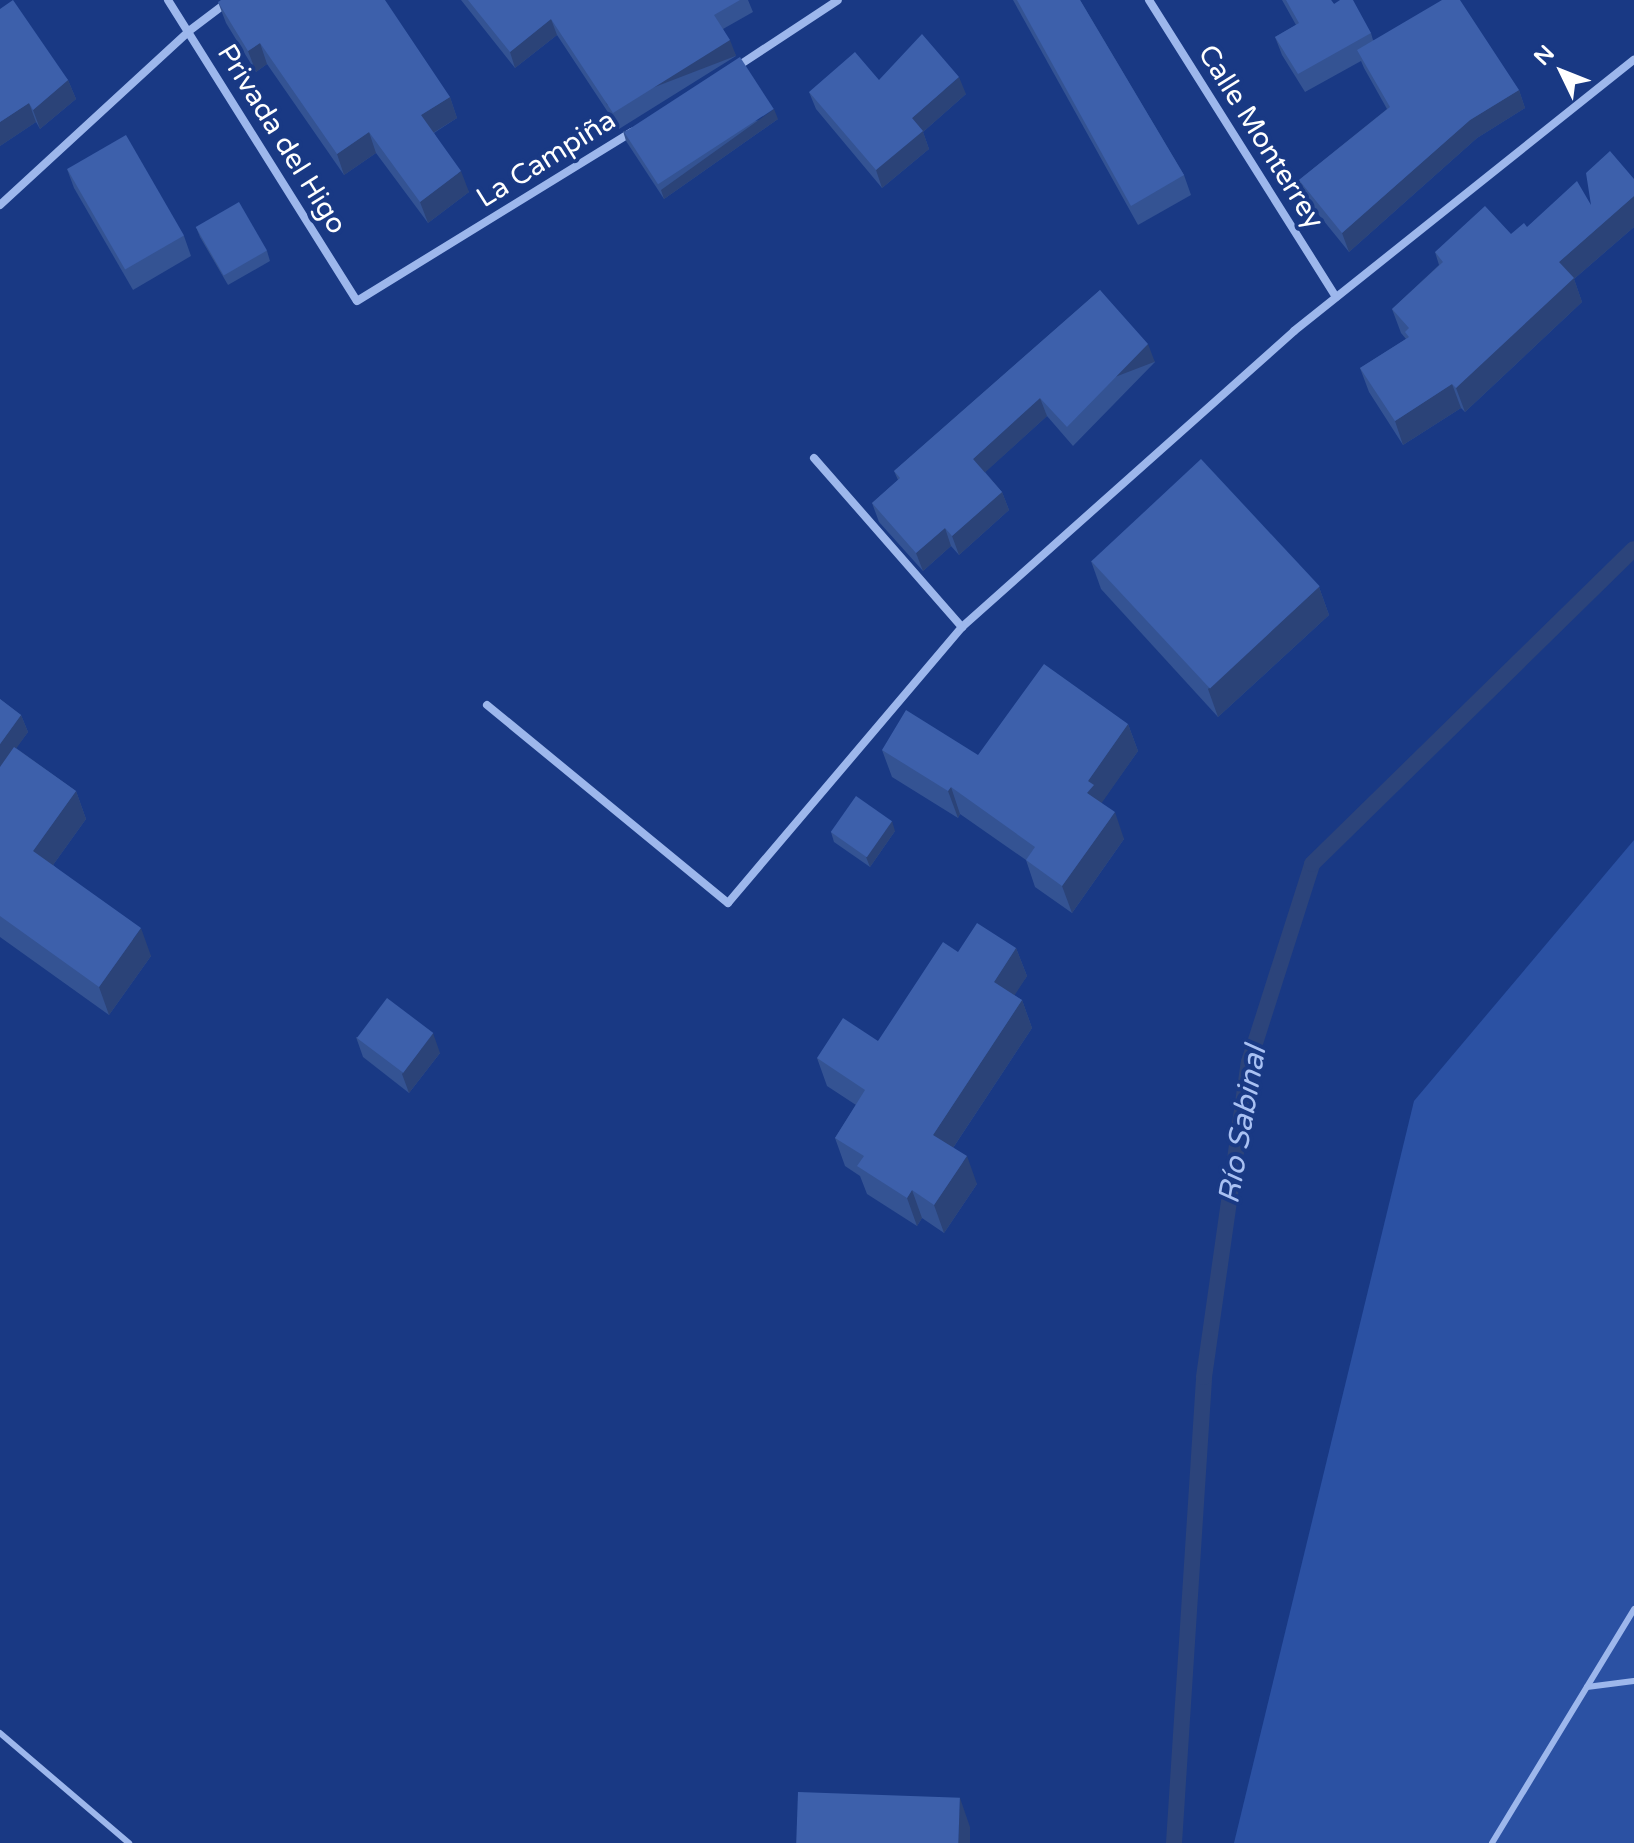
<!DOCTYPE html>
<meta charset="utf-8">
<style>
body{margin:0}
#map{position:relative;width:1634px;height:1843px;overflow:hidden;background:#193984;font-family:"Varela Round",sans-serif}
div>[style]{position:absolute}
.green>*{inset:0;background:#2b51a3}
.stream>*{height:16px;margin:-8px;padding:0 8px;transform-origin:8px;border-radius:8px;background:#2c447b}
.service>*{height:6px;margin:-3px;padding:0 3px;transform-origin:3px;border-radius:3px;background:#9db7ec}
.minor>*{height:8px;margin:-4px;padding:0 4px;transform-origin:4px;border-radius:4px;background:#9db7ec}
.wall>*{inset:0;background:#345393}
.shaded-wall>*{inset:0;background:#2b4378;transform-origin:0 0}
.building>*{inset:0;background:#3d60ab;transform-origin:0 0}
span{translate:-50% -50%;white-space:nowrap;text-align:center;line-height:1.15;-webkit-text-stroke:8px #193984;paint-order:stroke}
.street-label{font-size:28px;color:#fff}
.water-label{font-size:30px;color:#a9c1f3;font-style:italic}
.north{position:absolute;left:1522px;top:32px;width:80px;height:80px;-webkit-text-stroke:6px #193984;paint-order:stroke;rotate:313deg;font-size:22px;font-weight:700;line-height:32px;text-align:center;color:#fff}
.north::after{content:'';display:block;margin:auto;width:28px;height:36px;background:#fff;clip-path:polygon(50% 0,100% 100%,50% 72%,0 100%)}
</style>
<div id="map">
<div class="green">
<i style="clip-path:polygon(1634px 840px,1634px 1843px,1234px 1843px,1414px 1101px)"></i>
</div>
<div class="stream">
<i style="left:1174px;top:1843px;width:467px;rotate:-86.3deg"></i>
<i style="left:1204px;top:1377px;width:318px;rotate:-81.9deg"></i>
<i style="left:1249px;top:1062px;width:208px;rotate:-72.3deg"></i>
<i style="left:1312px;top:864px;width:450px;rotate:-44.4deg"></i>
</div>
<div class="service">
<i style="left:1587px;top:1687px;width:47px;rotate:-7.3deg"></i>
<i style="left:0;top:1733px;width:170px;rotate:40.5deg"></i>
<i style="left:1492px;top:1843px;width:274px;rotate:-58.7deg"></i>
</div>
<div class="minor">
<i style="left:168px;top:0;width:355px;rotate:57.9deg"></i>
<i style="left:357px;top:301px;width:323px;rotate:-31.6deg"></i>
<i style="left:1149px;top:0;width:351px;rotate:57.8deg"></i>
<i style="left:735px;top:68px;width:123px;rotate:-33.4deg"></i>
<i style="left:0;top:205px;width:257px;rotate:-42.6deg"></i>
<i style="left:189px;top:31px;width:51px;rotate:-37.1deg"></i>
<i style="left:814px;top:458px;width:225px;rotate:48.8deg"></i>
<i style="left:487px;top:705px;width:312px;rotate:39.4deg"></i>
<i style="left:728px;top:903px;width:362px;rotate:-49.7deg"></i>
<i style="left:962px;top:627px;width:445px;rotate:-41.7deg"></i>
<i style="left:1294px;top:331px;width:435px;rotate:-38.6deg"></i>
</div>
<div class="wall">
<i style="clip-path:polygon(461px 0,748px 0,753px 12px,723px 29px,736px 56px,619px 129px,557px 35px,515px 68px)"></i>
<i style="clip-path:polygon(1013px 0,1080px 0,1184px 175px,1191px 195px,1138px 225px)"></i>
<i style="clip-path:polygon(1282px 0,1331px 0,1334px 4px,1371px 33px,1373px 40px,1519px 90px,1525px 108px,1477px 138px,1349px 252px,1306px 199px,1299px 180px,1387px 109px,1364px 68px,1361px 61px,1305px 92px,1282px 55px,1275px 37px,1296px 25px)"></i>
<i style="clip-path:polygon(218px 2px,450px 97px,457px 118px,434px 133px,469px 192px,428px 223px,376px 153px,344px 175px,267px 64px,256px 72px,226px 23px)"></i>
<i style="clip-path:polygon(0 9px,68px 80px,76px 99px,40px 129px,36px 122px,0 146px)"></i>
<i style="clip-path:polygon(879px 80px,966px 94px,923px 132px,929px 149px,882px 188px,816px 109px,809px 92px)"></i>
<i style="clip-path:polygon(778px 119px,664px 199px,626px 141px,623px 131px)"></i>
<i style="clip-path:polygon(67px 169px,184px 236px,191px 256px,133px 290px,74px 188px)"></i>
<i style="clip-path:polygon(1634px 179px,1634px 227px,1574px 279px,1582px 302px,1465px 412px,1461px 408px,1403px 445px,1369px 392px,1360px 368px,1406px 339px,1401px 333px,1392px 309px,1439px 265px,1435px 252px,1511px 234px,1527px 227px,1591px 205px)"></i>
<i style="clip-path:polygon(196px 227px,267px 251px,270px 261px,228px 285px,200px 237px)"></i>
<i style="clip-path:polygon(1100px 290px,1155px 362px,1073px 446px,1047px 416px,985px 472px,1002px 492px,1009px 510px,959px 555px,951px 546px,923px 571px,879px 522px,872px 503px,898px 480px,894px 471px)"></i>
<i style="clip-path:polygon(1091px 561px,1319px 587px,1329px 615px,1218px 717px,1101px 589px)"></i>
<i style="clip-path:polygon(0 699px,21px 715px,28px 732px,16px 748px,76px 791px,86px 819px,53px 865px,151px 956px,109px 1015px,0 937px)"></i>
<i style="clip-path:polygon(1128px 724px,1138px 751px,1101px 803px,1124px 839px,1072px 913px,1035px 887px,1026px 860px,960px 814px,958px 818px,892px 777px,882px 750px,978px 755px)"></i>
<i style="clip-path:polygon(895px 831px,870px 867px,834px 842px,831px 832px)"></i>
<i style="clip-path:polygon(1016px 948px,1027px 976px,1014px 995px,1022px 1000px,1032px 1028px,953px 1148px,977px 1184px,944px 1233px,922px 1218px,917px 1226px,867px 1194px,860px 1176px,845px 1166px,835px 1138px,856px 1105px,827px 1086px,817px 1058px,878px 1041px)"></i>
<i style="clip-path:polygon(356px 1037px,440px 1053px,409px 1093px,363px 1057px)"></i>
</div>
<div class="shaded-wall">
<i style="clip-path:polygon(551px 19px,557px 35px,515px 68px,510px 52px)"></i>
<i style="left:730px;top:40px;width:17px;height:138px;rotate:69deg"></i>
<i style="clip-path:polygon(260px 43px,267px 64px,256px 72px,248px 51px)"></i>
<i style="clip-path:polygon(959px 77px,966px 94px,923px 132px,929px 149px,882px 188px,876px 170px,912px 118px)"></i>
<i style="clip-path:polygon(68px 80px,76px 99px,40px 129px,33px 110px)"></i>
<i style="clip-path:polygon(1519px 90px,1525px 108px,1477px 138px,1349px 252px,1342px 233px,1470px 120px)"></i>
<i style="clip-path:polygon(450px 97px,457px 118px,428px 136px,421px 115px)"></i>
<i style="clip-path:polygon(29px 103px,36px 122px,0 146px,0 122px)"></i>
<i style="clip-path:polygon(774px 109px,778px 119px,664px 199px,661px 190px)"></i>
<i style="clip-path:polygon(369px 132px,376px 153px,344px 175px,337px 154px)"></i>
<i style="clip-path:polygon(461px 171px,469px 192px,428px 223px,420px 202px)"></i>
<i style="clip-path:polygon(1634px 196px,1634px 227px,1574px 279px,1582px 302px,1465px 412px,1456px 388px,1559px 262px)"></i>
<i style="left:1148px;top:344px;width:19px;height:116px;rotate:69deg"></i>
<i style="clip-path:polygon(1452px 384px,1461px 408px,1403px 445px,1395px 421px)"></i>
<i style="clip-path:polygon(1040px 398px,1047px 416px,980px 477px,973px 459px)"></i>
<i style="clip-path:polygon(1002px 492px,1009px 510px,959px 555px,952px 536px)"></i>
<i style="clip-path:polygon(945px 528px,951px 546px,923px 571px,916px 553px)"></i>
<i style="clip-path:polygon(1319px 587px,1329px 615px,1218px 717px,1208px 689px)"></i>
<i style="clip-path:polygon(21px 715px,28px 732px,0 771px,0 744px)"></i>
<i style="clip-path:polygon(1128px 724px,1138px 751px,1101px 804px,1087px 793px,1088px 781px)"></i>
<i style="clip-path:polygon(951px 787px,960px 814px,958px 818px,948px 791px)"></i>
<i style="clip-path:polygon(76px 791px,86px 819px,43px 879px,33px 851px)"></i>
<i style="clip-path:polygon(1115px 812px,1124px 839px,1072px 913px,1062px 886px)"></i>
<i style="clip-path:polygon(892px 821px,895px 831px,870px 867px,866px 857px)"></i>
<i style="clip-path:polygon(141px 928px,151px 956px,109px 1015px,99px 987px)"></i>
<i style="clip-path:polygon(1016px 948px,1027px 976px,1005px 1010px,994px 982px)"></i>
<i style="clip-path:polygon(1022px 1000px,1032px 1028px,943px 1163px,933px 1135px)"></i>
<i style="clip-path:polygon(433px 1033px,440px 1053px,409px 1093px,402px 1074px)"></i>
<i style="clip-path:polygon(967px 1156px,977px 1184px,944px 1233px,934px 1205px)"></i>
<i style="clip-path:polygon(912px 1190px,922px 1218px,917px 1226px,907px 1198px)"></i>
<i style="clip-path:polygon(960px 1798px,970px 1827px,970px 1843px,958px 1843px)"></i>
</div>
<div class="building">
<i style="clip-path:polygon(13px 0,68px 80px,33px 110px,29px 103px,0 122px,0 9px)"></i>
<i style="clip-path:polygon(221px 0,385px 0,450px 97px,421px 115px,461px 171px,420px 202px,369px 132px,337px 154px,260px 43px,248px 51px,218px 2px)"></i>
<i style="clip-path:polygon(468px 0,740px 0,714px 15px,730px 40px,613px 113px,551px 19px,510px 52px)"></i>
<i style="clip-path:polygon(1017px 0,1080px 0,1184px 175px,1131px 206px)"></i>
<i style="clip-path:polygon(1286px 0,1331px 0,1334px 4px,1340px 0,1353px 0,1371px 33px,1298px 74px,1275px 37px,1299px 23px)"></i>
<i style="clip-path:polygon(1442px 0,1460px 0,1519px 90px,1470px 120px,1342px 233px,1299px 180px,1390px 107px,1357px 50px)"></i>
<i style="clip-path:polygon(922px 34px,959px 77px,912px 118px,923px 131px,876px 170px,809px 92px,855px 52px,879px 80px)"></i>
<i style="left:740px;top:57px;width:62px;height:138px;rotate:57deg"></i>
<i style="left:126px;top:135px;width:116px;height:68px;rotate:60deg"></i>
<i style="clip-path:polygon(1610px 151px,1634px 179px,1634px 196px,1559px 262px,1574px 278px,1456px 388px,1452px 384px,1395px 421px,1360px 368px,1409px 337px,1405px 332px,1409px 328px,1392px 309px,1443px 262px,1435px 252px,1485px 206px,1511px 234px,1524px 223px,1527px 227px,1577px 181px,1591px 205px,1586px 173px)"></i>
<i style="left:239px;top:202px;width:56px;height:50px;rotate:60deg"></i>
<i style="clip-path:polygon(1100px 290px,1148px 344px,1067px 427px,1040px 398px,973px 459px,1002px 492px,952px 536px,945px 528px,916px 553px,872px 503px,900px 478px,894px 471px)"></i>
<i style="left:1201px;top:459px;width:174px;height:150px;rotate:47deg"></i>
<i style="clip-path:polygon(1044px 664px,1128px 724px,1088px 781px,1094px 785px,1087px 793px,1115px 812px,1062px 886px,1026px 860px,1035px 847px,951px 787px,948px 791px,882px 750px,906px 710px,978px 755px)"></i>
<i style="clip-path:polygon(0 699px,21px 715px,0 744px)"></i>
<i style="clip-path:polygon(14px 747px,76px 791px,33px 851px,141px 928px,99px 987px,0 916px,0 767px)"></i>
<i style="left:856px;top:796px;width:44px;height:44px;rotate:35deg"></i>
<i style="clip-path:polygon(977px 923px,1016px 948px,994px 982px,1022px 1000px,933px 1135px,967px 1156px,934px 1205px,912px 1190px,907px 1198px,857px 1166px,864px 1156px,835px 1138px,865px 1090px,817px 1058px,843px 1018px,878px 1041px,943px 942px,958px 952px)"></i>
<i style="left:387px;top:998px;width:58px;height:50px;rotate:37deg"></i>
<i style="left:798px;top:1792px;width:162px;height:51px;rotate:2deg"></i>
</div>
<div class="street-label">
<span style="left:1261px;top:137px;rotate:58deg">Calle Monterrey</span>
<span style="left:282px;top:139px;rotate:58deg">Privada del Higo</span>
<span style="left:546px;top:159px;rotate:-32deg">La Campiña</span>
</div>
<div class="water-label">
<span style="left:1243px;top:1125px;rotate:-80deg">Río Sabinal</span>
</div>
<div class="north">N</div>
</div>
